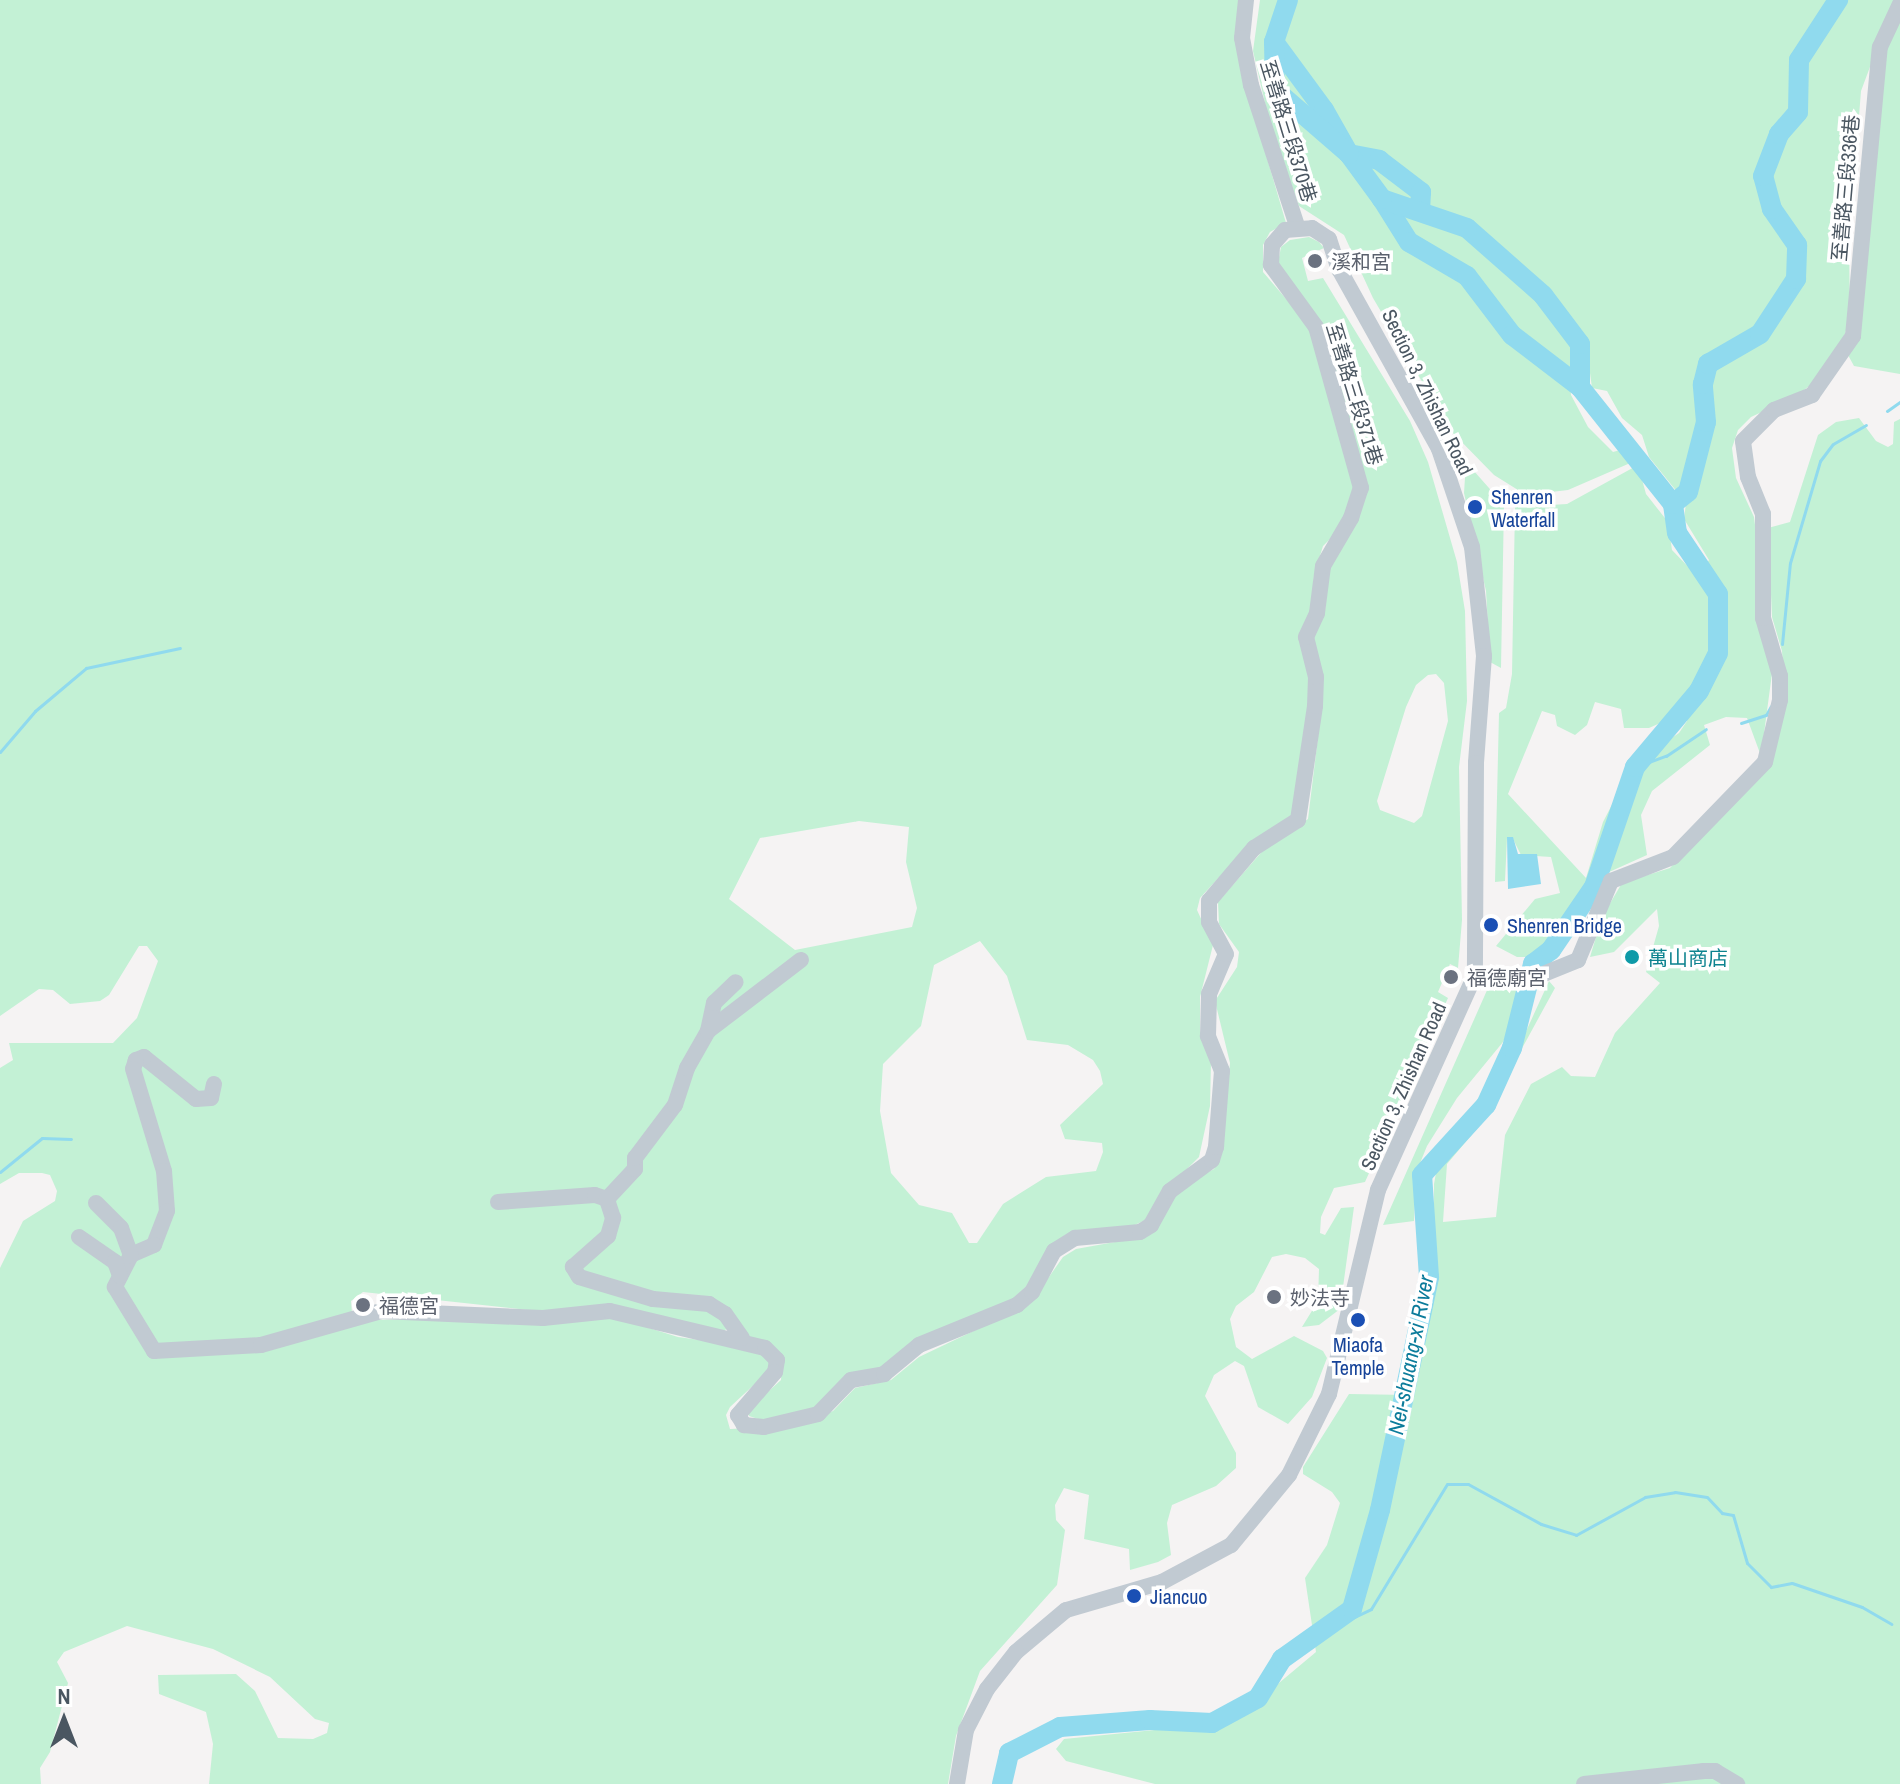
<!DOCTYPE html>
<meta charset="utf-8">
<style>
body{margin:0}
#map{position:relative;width:1900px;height:1784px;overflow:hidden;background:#f5f3f3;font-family:"Archivo Narrow","Noto Sans TC",sans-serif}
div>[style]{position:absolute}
.green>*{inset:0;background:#c3f1d5}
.water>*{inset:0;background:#90daee}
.stream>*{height:3px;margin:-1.5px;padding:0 1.5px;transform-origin:1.5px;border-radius:1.5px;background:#90daee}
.river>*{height:20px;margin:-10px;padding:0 10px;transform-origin:10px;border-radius:10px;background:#90daee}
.minor>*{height:16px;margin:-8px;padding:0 8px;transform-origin:8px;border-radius:8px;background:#c1cad2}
.dots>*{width:22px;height:22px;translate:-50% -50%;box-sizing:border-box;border:4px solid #fff;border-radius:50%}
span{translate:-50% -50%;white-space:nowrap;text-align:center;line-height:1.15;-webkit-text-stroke:7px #fff;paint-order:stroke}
.street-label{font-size:20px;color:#4a5661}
.worship-label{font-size:20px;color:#5b616d}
.left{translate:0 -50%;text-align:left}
.transit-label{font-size:20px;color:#164399}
.culture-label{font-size:20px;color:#0d838f}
.water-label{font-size:22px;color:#0c7c9b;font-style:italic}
.north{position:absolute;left:24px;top:1680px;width:80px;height:80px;-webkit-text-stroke:6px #fff;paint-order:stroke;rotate:0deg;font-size:22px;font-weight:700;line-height:32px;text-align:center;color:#4a5661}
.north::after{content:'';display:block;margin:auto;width:28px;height:36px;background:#4a5661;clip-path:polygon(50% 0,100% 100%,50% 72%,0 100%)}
</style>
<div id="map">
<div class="green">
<i style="clip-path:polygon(evenodd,0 0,1240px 0,1238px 39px,1245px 83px,1286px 223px,1270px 232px,1263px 245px,1263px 272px,1312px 329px,1354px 474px,1353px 496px,1338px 531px,1323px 546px,1314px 575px,1312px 610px,1301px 636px,1311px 694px,1293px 814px,1244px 850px,1200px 898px,1197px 910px,1213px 945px,1200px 997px,1200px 1031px,1211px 1062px,1210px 1106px,1199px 1157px,1158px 1198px,1147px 1219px,1131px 1227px,1065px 1235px,1048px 1248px,1034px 1279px,1010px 1302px,912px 1343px,882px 1370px,850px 1378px,821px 1405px,781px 1419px,758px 1419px,749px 1416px,748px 1410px,781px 1380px,782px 1357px,730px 1327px,720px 1333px,600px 1307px,546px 1312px,363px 1292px,351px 1301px,352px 1313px,363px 1320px,614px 1317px,678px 1337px,749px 1347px,769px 1359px,770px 1370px,730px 1407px,726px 1415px,730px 1429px,795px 1426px,833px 1411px,855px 1388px,891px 1380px,919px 1357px,1030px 1304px,1063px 1257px,1076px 1249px,1137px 1238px,1150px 1230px,1185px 1184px,1214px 1169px,1222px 1151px,1230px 1063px,1215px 1001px,1237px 967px,1239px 952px,1219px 924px,1218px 902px,1266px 847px,1308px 819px,1323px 696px,1313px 632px,1325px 610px,1330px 562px,1357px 518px,1366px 483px,1319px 319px,1277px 268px,1281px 247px,1290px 240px,1309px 237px,1319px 242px,1324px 248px,1302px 258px,1308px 281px,1323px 278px,1410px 421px,1428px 462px,1457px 562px,1465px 611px,1467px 701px,1459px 767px,1462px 920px,1458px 968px,1450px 964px,1438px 992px,1448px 998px,1365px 1182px,1334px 1188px,1321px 1217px,1320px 1233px,1325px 1235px,1341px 1208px,1354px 1207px,1340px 1309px,1319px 1325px,1302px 1327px,1318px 1301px,1319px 1269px,1305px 1258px,1286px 1254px,1272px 1257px,1254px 1292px,1236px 1306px,1230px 1319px,1236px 1347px,1252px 1359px,1294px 1336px,1323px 1351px,1327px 1358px,1312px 1397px,1288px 1424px,1258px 1407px,1244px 1366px,1235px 1361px,1214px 1375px,1205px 1396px,1236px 1453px,1236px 1468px,1216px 1486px,1172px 1505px,1167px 1523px,1171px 1555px,1158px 1562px,1130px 1570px,1129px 1549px,1084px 1539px,1089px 1495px,1064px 1488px,1055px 1505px,1056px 1520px,1065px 1530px,1057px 1585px,980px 1671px,956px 1736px,948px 1784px,209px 1784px,213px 1744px,206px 1712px,159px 1694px,158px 1675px,236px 1674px,255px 1691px,278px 1738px,313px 1739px,327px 1733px,329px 1723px,315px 1719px,270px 1677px,213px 1649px,127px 1626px,64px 1652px,57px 1662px,68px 1683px,50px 1752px,40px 1768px,41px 1784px,0 1784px,0 1268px,23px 1221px,55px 1201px,57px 1191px,50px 1175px,42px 1173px,19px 1173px,0 1184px,0 1068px,13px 1060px,9px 1043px,113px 1043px,137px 1018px,158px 961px,147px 946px,139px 946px,109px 995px,100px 1001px,70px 1004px,53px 990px,39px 989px,0 1016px,0 0,1428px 675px,1436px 674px,1444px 683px,1448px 721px,1422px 816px,1414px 823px,1380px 810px,1377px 801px,1406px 707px,1416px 685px,1428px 675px,0 0,859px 821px,909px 827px,906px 862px,917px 908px,912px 927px,795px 950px,729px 899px,760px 838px,859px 821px,0 0,980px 941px,1007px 976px,1027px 1040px,1068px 1045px,1093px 1060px,1100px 1071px,1103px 1084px,1060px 1125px,1065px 1139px,1102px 1143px,1103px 1152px,1096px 1171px,1046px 1177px,1003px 1204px,977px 1243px,969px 1243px,952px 1213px,919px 1205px,891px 1173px,880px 1111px,883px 1064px,921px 1026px,934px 965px,980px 941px)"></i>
<i style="clip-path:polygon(evenodd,1260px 0,1895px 0,1861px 91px,1849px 242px,1850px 318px,1844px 337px,1814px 382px,1798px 395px,1751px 417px,1738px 430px,1732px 448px,1736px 478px,1754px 517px,1773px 666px,1761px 756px,1747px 718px,1726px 717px,1704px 725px,1710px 745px,1652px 791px,1641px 815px,1647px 855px,1598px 877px,1548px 944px,1532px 957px,1517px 957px,1496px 946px,1535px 899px,1560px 893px,1551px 857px,1521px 855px,1512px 837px,1507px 838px,1505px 881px,1495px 882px,1499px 713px,1506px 708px,1512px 674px,1515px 507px,1567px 504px,1638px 465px,1646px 494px,1668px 522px,1672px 550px,1697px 576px,1709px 560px,1684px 519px,1686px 503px,1649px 457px,1642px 435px,1622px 418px,1607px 391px,1592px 388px,1586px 343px,1579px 345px,1569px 369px,1571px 395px,1588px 427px,1613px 452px,1627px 448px,1633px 458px,1628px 464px,1568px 490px,1526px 495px,1494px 475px,1451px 431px,1373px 298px,1344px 235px,1299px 206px,1269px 120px,1253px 51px,1260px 0,1595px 702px,1621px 709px,1624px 728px,1649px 728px,1676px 716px,1687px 721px,1679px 733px,1633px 764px,1603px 822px,1586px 878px,1508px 794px,1542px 711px,1555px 715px,1557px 726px,1575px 735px,1587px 725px,1595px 702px)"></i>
<i style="clip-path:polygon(1900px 16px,1900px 374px,1854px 366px,1848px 355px,1885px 48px)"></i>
<i style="clip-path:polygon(1859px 418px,1876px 441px,1888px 447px,1893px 444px,1894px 422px,1900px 419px,1900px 1784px,1155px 1784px,1066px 1761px,1056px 1749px,1064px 1739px,1205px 1725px,1248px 1709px,1316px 1652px,1305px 1578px,1327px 1545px,1340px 1503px,1332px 1492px,1303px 1474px,1303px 1467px,1349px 1394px,1408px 1395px,1414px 1382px,1434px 1280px,1434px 1184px,1442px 1140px,1513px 1060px,1549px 981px,1555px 988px,1480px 1125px,1447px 1164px,1443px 1222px,1496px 1217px,1505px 1135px,1531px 1084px,1562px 1067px,1571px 1076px,1595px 1077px,1615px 1033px,1660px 983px,1646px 972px,1659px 926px,1657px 909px,1614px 952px,1590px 957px,1602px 917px,1622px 883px,1670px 868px,1766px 764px,1785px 698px,1782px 651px,1772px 617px,1768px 528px,1790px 522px,1818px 435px,1836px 422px)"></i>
<i style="clip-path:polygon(1466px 462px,1504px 505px,1501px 668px,1490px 662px,1486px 591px,1464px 493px)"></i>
<i style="clip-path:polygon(1506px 984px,1523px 987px,1523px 997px,1503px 1042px,1457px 1098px,1427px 1146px,1416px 1173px,1414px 1221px,1383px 1225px,1488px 988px)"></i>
</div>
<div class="water">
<i style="clip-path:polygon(1507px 837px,1513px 837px,1518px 854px,1537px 854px,1541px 884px,1508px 889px)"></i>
</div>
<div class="stream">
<i style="left:1887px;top:411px;width:16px;rotate:-35deg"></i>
<i style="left:1782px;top:644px;width:81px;rotate:-84.4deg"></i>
<i style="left:1790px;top:563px;width:106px;rotate:-73.6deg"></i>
<i style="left:1820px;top:461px;width:21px;rotate:-53deg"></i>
<i style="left:1833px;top:444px;width:38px;rotate:-30deg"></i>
<i style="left:1741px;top:723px;width:26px;rotate:-18deg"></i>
<i style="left:1766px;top:715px;width:10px;rotate:-61deg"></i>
<i style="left:0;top:752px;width:54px;rotate:-49.5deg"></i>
<i style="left:35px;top:711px;width:67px;rotate:-40.1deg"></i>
<i style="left:86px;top:668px;width:96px;rotate:-12deg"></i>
<i style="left:1635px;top:767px;width:33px;rotate:-20deg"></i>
<i style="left:1666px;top:756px;width:48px;rotate:-34deg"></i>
<i style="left:0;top:1172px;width:54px;rotate:-39deg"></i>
<i style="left:42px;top:1138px;width:29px;rotate:2deg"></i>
<i style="left:1314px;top:1636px;width:63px;rotate:-25.3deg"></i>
<i style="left:1371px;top:1609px;width:146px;rotate:-58.7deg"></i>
<i style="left:1447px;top:1484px;width:21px"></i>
<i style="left:1468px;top:1484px;width:83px;rotate:28.7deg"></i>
<i style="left:1541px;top:1524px;width:37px;rotate:17deg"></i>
<i style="left:1576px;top:1535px;width:79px;rotate:-28.8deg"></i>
<i style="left:1645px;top:1497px;width:30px;rotate:-9deg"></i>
<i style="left:1675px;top:1492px;width:32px;rotate:9deg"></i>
<i style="left:1707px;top:1497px;width:22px;rotate:47deg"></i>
<i style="left:1722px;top:1513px;width:11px;rotate:10deg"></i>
<i style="left:1733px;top:1515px;width:50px;rotate:73.7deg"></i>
<i style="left:1747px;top:1563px;width:34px;rotate:45deg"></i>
<i style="left:1771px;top:1587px;width:21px;rotate:-11deg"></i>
<i style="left:1792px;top:1583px;width:74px;rotate:18.9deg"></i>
<i style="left:1862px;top:1607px;width:34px;rotate:30deg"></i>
</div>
<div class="river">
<i style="left:1274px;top:42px;width:84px;rotate:53.7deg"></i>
<i style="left:1324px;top:110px;width:51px;rotate:60.4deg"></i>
<i style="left:1349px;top:154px;width:31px;rotate:11deg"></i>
<i style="left:1379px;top:160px;width:53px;rotate:37.3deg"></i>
<i style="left:1421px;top:192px;width:19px;rotate:93deg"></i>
<i style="left:1382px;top:199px;width:51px;rotate:57.9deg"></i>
<i style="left:1409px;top:242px;width:67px;rotate:30.4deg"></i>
<i style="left:1467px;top:276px;width:74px;rotate:52.7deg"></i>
<i style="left:1512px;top:335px;width:86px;rotate:37.4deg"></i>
<i style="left:1673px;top:504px;width:19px;rotate:-39deg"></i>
<i style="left:1688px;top:492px;width:72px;rotate:-75.6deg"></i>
<i style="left:1706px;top:422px;width:38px;rotate:-95deg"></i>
<i style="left:1703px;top:384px;width:21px;rotate:-76deg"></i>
<i style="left:1708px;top:364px;width:60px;rotate:-30deg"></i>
<i style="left:1760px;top:334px;width:66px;rotate:-56.8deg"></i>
<i style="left:1796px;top:279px;width:34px;rotate:-88deg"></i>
<i style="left:1797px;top:245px;width:44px;rotate:-124.8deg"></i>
<i style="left:1772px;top:209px;width:34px;rotate:-105deg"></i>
<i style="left:1763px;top:176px;width:45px;rotate:-69.1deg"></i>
<i style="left:1779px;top:134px;width:29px;rotate:-49deg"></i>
<i style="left:1798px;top:112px;width:52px;rotate:-88.9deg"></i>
<i style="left:1799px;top:60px;width:72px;rotate:-57deg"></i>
<i style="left:1002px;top:1784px;width:32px;rotate:-77deg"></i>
<i style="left:1009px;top:1753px;width:57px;rotate:-27deg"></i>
<i style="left:1060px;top:1727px;width:90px;rotate:-4.4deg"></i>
<i style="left:1150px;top:1720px;width:62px;rotate:2.8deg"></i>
<i style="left:1212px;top:1723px;width:52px;rotate:-28.5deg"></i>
<i style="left:1258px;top:1698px;width:46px;rotate:-58.4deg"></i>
<i style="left:1282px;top:1659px;width:86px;rotate:-35.5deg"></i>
<i style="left:1352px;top:1609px;width:103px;rotate:-74.2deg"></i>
<i style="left:1380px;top:1510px;width:238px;rotate:-78.1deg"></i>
<i style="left:1429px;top:1277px;width:102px;rotate:-93.9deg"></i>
<i style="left:1422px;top:1175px;width:95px;rotate:-47.6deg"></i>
<i style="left:1486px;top:1105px;width:63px;rotate:-65.5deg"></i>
<i style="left:1512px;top:1048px;width:87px;rotate:-76deg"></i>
<i style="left:1533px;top:964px;width:23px;rotate:-38deg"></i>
<i style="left:1551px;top:950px;width:76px;rotate:-55.7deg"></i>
<i style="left:1594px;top:887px;width:127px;rotate:-71.1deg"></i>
<i style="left:1635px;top:767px;width:99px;rotate:-49.9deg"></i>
<i style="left:1699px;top:691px;width:42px;rotate:-63.4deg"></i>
<i style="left:1718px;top:653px;width:59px;rotate:-90deg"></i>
<i style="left:1718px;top:594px;width:73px;rotate:-123.9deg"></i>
<i style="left:1677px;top:533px;width:29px;rotate:-98deg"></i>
<i style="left:1673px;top:504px;width:149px;rotate:-128.5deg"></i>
<i style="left:1580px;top:387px;width:43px;rotate:-90deg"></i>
<i style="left:1580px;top:344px;width:61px;rotate:-127.1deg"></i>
<i style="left:1543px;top:295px;width:101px;rotate:-138.6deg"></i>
<i style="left:1467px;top:228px;width:90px;rotate:-161.2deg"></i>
<i style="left:1382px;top:199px;width:56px;rotate:-126.3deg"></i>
<i style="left:1349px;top:154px;width:98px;rotate:-139.1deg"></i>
<i style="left:1275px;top:90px;width:48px;rotate:-91.2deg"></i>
<i style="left:1274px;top:42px;width:44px;rotate:-71.6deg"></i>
</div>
<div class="minor">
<i style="left:1246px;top:0;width:38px;rotate:96deg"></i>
<i style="left:1242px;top:38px;width:48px;rotate:79.2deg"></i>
<i style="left:1251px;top:85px;width:148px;rotate:71.9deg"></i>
<i style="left:1475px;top:975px;width:66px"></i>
<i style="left:1541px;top:975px;width:40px;rotate:-22deg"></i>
<i style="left:1578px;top:960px;width:86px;rotate:-67.3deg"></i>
<i style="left:1611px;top:881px;width:66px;rotate:-21.2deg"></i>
<i style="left:1673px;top:857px;width:132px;rotate:-45.9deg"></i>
<i style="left:1765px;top:762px;width:64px;rotate:-76.4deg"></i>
<i style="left:1780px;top:700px;width:24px;rotate:-90deg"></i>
<i style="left:1780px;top:676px;width:60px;rotate:-106.3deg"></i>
<i style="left:1763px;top:618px;width:104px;rotate:-90deg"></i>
<i style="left:1763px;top:514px;width:40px;rotate:-112deg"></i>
<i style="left:1748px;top:477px;width:36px;rotate:-98deg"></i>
<i style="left:1743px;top:441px;width:44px;rotate:-45deg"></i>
<i style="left:1774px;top:410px;width:41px;rotate:-21.5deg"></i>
<i style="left:1812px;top:395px;width:72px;rotate:-55.2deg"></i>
<i style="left:1853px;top:336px;width:290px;rotate:-84.7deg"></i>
<i style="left:1880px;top:47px;width:47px;rotate:-65.1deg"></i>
<i style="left:708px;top:1031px;width:29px;rotate:-78deg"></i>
<i style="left:714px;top:1003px;width:30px;rotate:-44deg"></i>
<i style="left:214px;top:1084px;width:14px;rotate:102deg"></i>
<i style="left:211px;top:1098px;width:15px;rotate:176deg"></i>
<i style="left:196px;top:1099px;width:67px;rotate:-141.1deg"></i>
<i style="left:144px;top:1057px;width:9px;rotate:159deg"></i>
<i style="left:136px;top:1060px;width:9px;rotate:108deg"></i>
<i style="left:133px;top:1069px;width:107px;rotate:73.1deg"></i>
<i style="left:164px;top:1171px;width:40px;rotate:85.7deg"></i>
<i style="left:167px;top:1211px;width:36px;rotate:111deg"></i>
<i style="left:154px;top:1245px;width:25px;rotate:157deg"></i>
<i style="left:131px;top:1255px;width:36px;rotate:117deg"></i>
<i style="left:115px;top:1287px;width:75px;rotate:58.6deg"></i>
<i style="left:154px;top:1351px;width:107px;rotate:-3.2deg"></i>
<i style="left:261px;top:1345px;width:125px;rotate:-15.8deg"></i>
<i style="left:381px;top:1311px;width:162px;rotate:2.5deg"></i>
<i style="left:543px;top:1318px;width:67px;rotate:-6deg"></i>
<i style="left:610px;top:1311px;width:159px;rotate:13.4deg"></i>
<i style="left:765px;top:1348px;width:17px;rotate:45deg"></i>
<i style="left:777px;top:1360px;width:12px;rotate:99deg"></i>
<i style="left:775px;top:1372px;width:57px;rotate:130.7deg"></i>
<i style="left:738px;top:1415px;width:12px;rotate:59deg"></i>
<i style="left:744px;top:1425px;width:20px;rotate:6deg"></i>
<i style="left:764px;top:1427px;width:56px;rotate:-13.5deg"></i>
<i style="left:818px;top:1414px;width:47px;rotate:-45.9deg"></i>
<i style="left:851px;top:1380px;width:34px;rotate:-10deg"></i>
<i style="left:884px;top:1374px;width:45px;rotate:-39.6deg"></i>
<i style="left:919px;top:1345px;width:106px;rotate:-22.2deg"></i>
<i style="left:1017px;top:1305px;width:20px;rotate:-41deg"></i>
<i style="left:1032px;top:1292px;width:47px;rotate:-61.8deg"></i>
<i style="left:1054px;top:1251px;width:25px;rotate:-32deg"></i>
<i style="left:1075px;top:1238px;width:65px;rotate:-5.3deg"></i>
<i style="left:1140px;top:1232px;width:13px;rotate:-32deg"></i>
<i style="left:1151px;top:1225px;width:39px;rotate:-61deg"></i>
<i style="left:1170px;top:1191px;width:52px;rotate:-36.4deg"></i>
<i style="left:1212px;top:1160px;width:14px;rotate:-73deg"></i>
<i style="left:1216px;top:1147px;width:76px;rotate:-85.5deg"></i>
<i style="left:1222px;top:1071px;width:38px;rotate:-112deg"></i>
<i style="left:1208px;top:1036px;width:42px;rotate:-88.6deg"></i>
<i style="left:1209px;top:994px;width:43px;rotate:-67deg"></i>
<i style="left:1226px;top:954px;width:36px;rotate:-118deg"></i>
<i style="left:1209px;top:922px;width:21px;rotate:-90deg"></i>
<i style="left:1209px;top:901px;width:70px;rotate:-49.7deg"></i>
<i style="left:1254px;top:848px;width:52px;rotate:-32.5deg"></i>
<i style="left:1298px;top:820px;width:115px;rotate:-81.5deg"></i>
<i style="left:1315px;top:706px;width:29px;rotate:-88deg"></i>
<i style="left:1316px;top:677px;width:41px;rotate:-104deg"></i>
<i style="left:1306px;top:637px;width:26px;rotate:-65deg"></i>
<i style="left:1317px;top:613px;width:47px;rotate:-82.7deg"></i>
<i style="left:1323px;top:566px;width:56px;rotate:-59.7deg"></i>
<i style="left:1351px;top:518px;width:32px;rotate:-72deg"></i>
<i style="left:1361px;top:488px;width:167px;rotate:-105.6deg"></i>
<i style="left:1316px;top:327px;width:77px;rotate:-126deg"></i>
<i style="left:1271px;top:265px;width:20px;rotate:-87deg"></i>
<i style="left:1272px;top:245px;width:20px;rotate:-49deg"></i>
<i style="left:1285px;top:230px;width:27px;rotate:-4deg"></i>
<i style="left:1312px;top:228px;width:20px;rotate:33deg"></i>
<i style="left:1329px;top:239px;width:32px;rotate:72deg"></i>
<i style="left:1339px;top:269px;width:206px;rotate:60.9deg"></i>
<i style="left:1439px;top:449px;width:103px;rotate:71.4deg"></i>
<i style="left:1472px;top:547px;width:110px;rotate:83.7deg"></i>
<i style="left:1484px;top:656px;width:107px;rotate:94.3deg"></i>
<i style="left:1476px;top:763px;width:212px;rotate:90.3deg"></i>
<i style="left:1475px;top:975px;width:236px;rotate:114.3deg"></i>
<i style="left:1378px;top:1190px;width:210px;rotate:103.5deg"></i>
<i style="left:1329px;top:1394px;width:90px;rotate:116.3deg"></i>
<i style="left:1289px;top:1475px;width:91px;rotate:129.6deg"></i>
<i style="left:1231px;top:1545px;width:78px;rotate:151.8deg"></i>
<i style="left:1162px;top:1582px;width:100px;rotate:163.7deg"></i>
<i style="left:1066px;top:1610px;width:65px;rotate:140deg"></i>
<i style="left:1016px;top:1652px;width:47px;rotate:128.1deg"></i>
<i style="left:987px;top:1689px;width:46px;rotate:117.1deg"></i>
<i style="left:966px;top:1730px;width:55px;rotate:99.5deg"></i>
<i style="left:498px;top:1202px;width:97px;rotate:-4.1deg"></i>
<i style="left:595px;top:1195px;width:13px;rotate:18deg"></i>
<i style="left:96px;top:1203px;width:35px;rotate:45deg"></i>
<i style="left:121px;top:1228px;width:29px;rotate:70deg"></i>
<i style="left:79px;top:1237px;width:44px;rotate:34.8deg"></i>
<i style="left:115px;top:1262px;width:15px;rotate:70deg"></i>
<i style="left:742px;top:1338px;width:29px;rotate:-125deg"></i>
<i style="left:725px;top:1314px;width:19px;rotate:-148deg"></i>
<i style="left:709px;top:1304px;width:56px;rotate:-174.9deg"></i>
<i style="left:653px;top:1299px;width:77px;rotate:-163.4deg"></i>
<i style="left:579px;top:1277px;width:12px;rotate:-121deg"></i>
<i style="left:573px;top:1267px;width:47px;rotate:-41.5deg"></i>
<i style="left:608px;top:1236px;width:19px;rotate:-74deg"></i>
<i style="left:613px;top:1218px;width:20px;rotate:-108deg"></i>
<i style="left:607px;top:1199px;width:41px;rotate:-47deg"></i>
<i style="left:635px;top:1169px;width:11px;rotate:-90deg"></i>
<i style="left:635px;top:1158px;width:66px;rotate:-53deg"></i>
<i style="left:675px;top:1105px;width:39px;rotate:-72deg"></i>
<i style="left:687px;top:1068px;width:43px;rotate:-60.4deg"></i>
<i style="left:708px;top:1031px;width:117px;rotate:-37.4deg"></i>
<i style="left:1584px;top:1784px;width:121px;rotate:-6.2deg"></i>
<i style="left:1704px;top:1771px;width:11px"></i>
<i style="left:1715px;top:1771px;width:26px;rotate:31deg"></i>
</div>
<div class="dots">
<i style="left:1315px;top:261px;background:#6b7280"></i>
<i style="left:1475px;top:507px;background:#1a4fb4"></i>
<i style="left:1491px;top:925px;background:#1a4fb4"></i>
<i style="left:1632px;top:957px;background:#0f9aa8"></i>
<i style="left:1451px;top:977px;background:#6b7280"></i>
<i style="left:1274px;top:1297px;background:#6b7280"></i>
<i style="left:363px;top:1305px;background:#6b7280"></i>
<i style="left:1358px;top:1320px;background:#1a4fb4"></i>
<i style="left:1134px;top:1596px;background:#1a4fb4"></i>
</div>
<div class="street-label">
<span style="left:1289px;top:131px;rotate:73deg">至善路三段370巷</span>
<span style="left:1845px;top:188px;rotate:-85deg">至善路三段336巷</span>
<span style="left:1428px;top:392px;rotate:64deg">Section 3, Zhishan Road</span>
<span style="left:1355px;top:394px;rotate:73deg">至善路三段371巷</span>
<span style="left:1403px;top:1086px;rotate:-66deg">Section 3, Zhishan Road</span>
</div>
<div class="worship-label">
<span class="left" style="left:1331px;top:261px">溪和宮</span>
<span class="left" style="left:1467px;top:977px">福德廟宮</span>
<span class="left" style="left:1290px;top:1297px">妙法寺</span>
<span class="left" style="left:379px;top:1305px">福德宮</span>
</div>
<div class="transit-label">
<span class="left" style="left:1491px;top:508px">Shenren<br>Waterfall</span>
<span class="left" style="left:1507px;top:925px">Shenren Bridge</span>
<span style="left:1358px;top:1356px">Miaofa<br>Temple</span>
<span class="left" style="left:1150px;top:1596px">Jiancuo</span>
</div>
<div class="culture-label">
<span class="left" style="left:1648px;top:957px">萬山商店</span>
</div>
<div class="water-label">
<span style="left:1411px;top:1355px;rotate:-79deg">Nei-shuang-xi River</span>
</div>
<div class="north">N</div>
</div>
